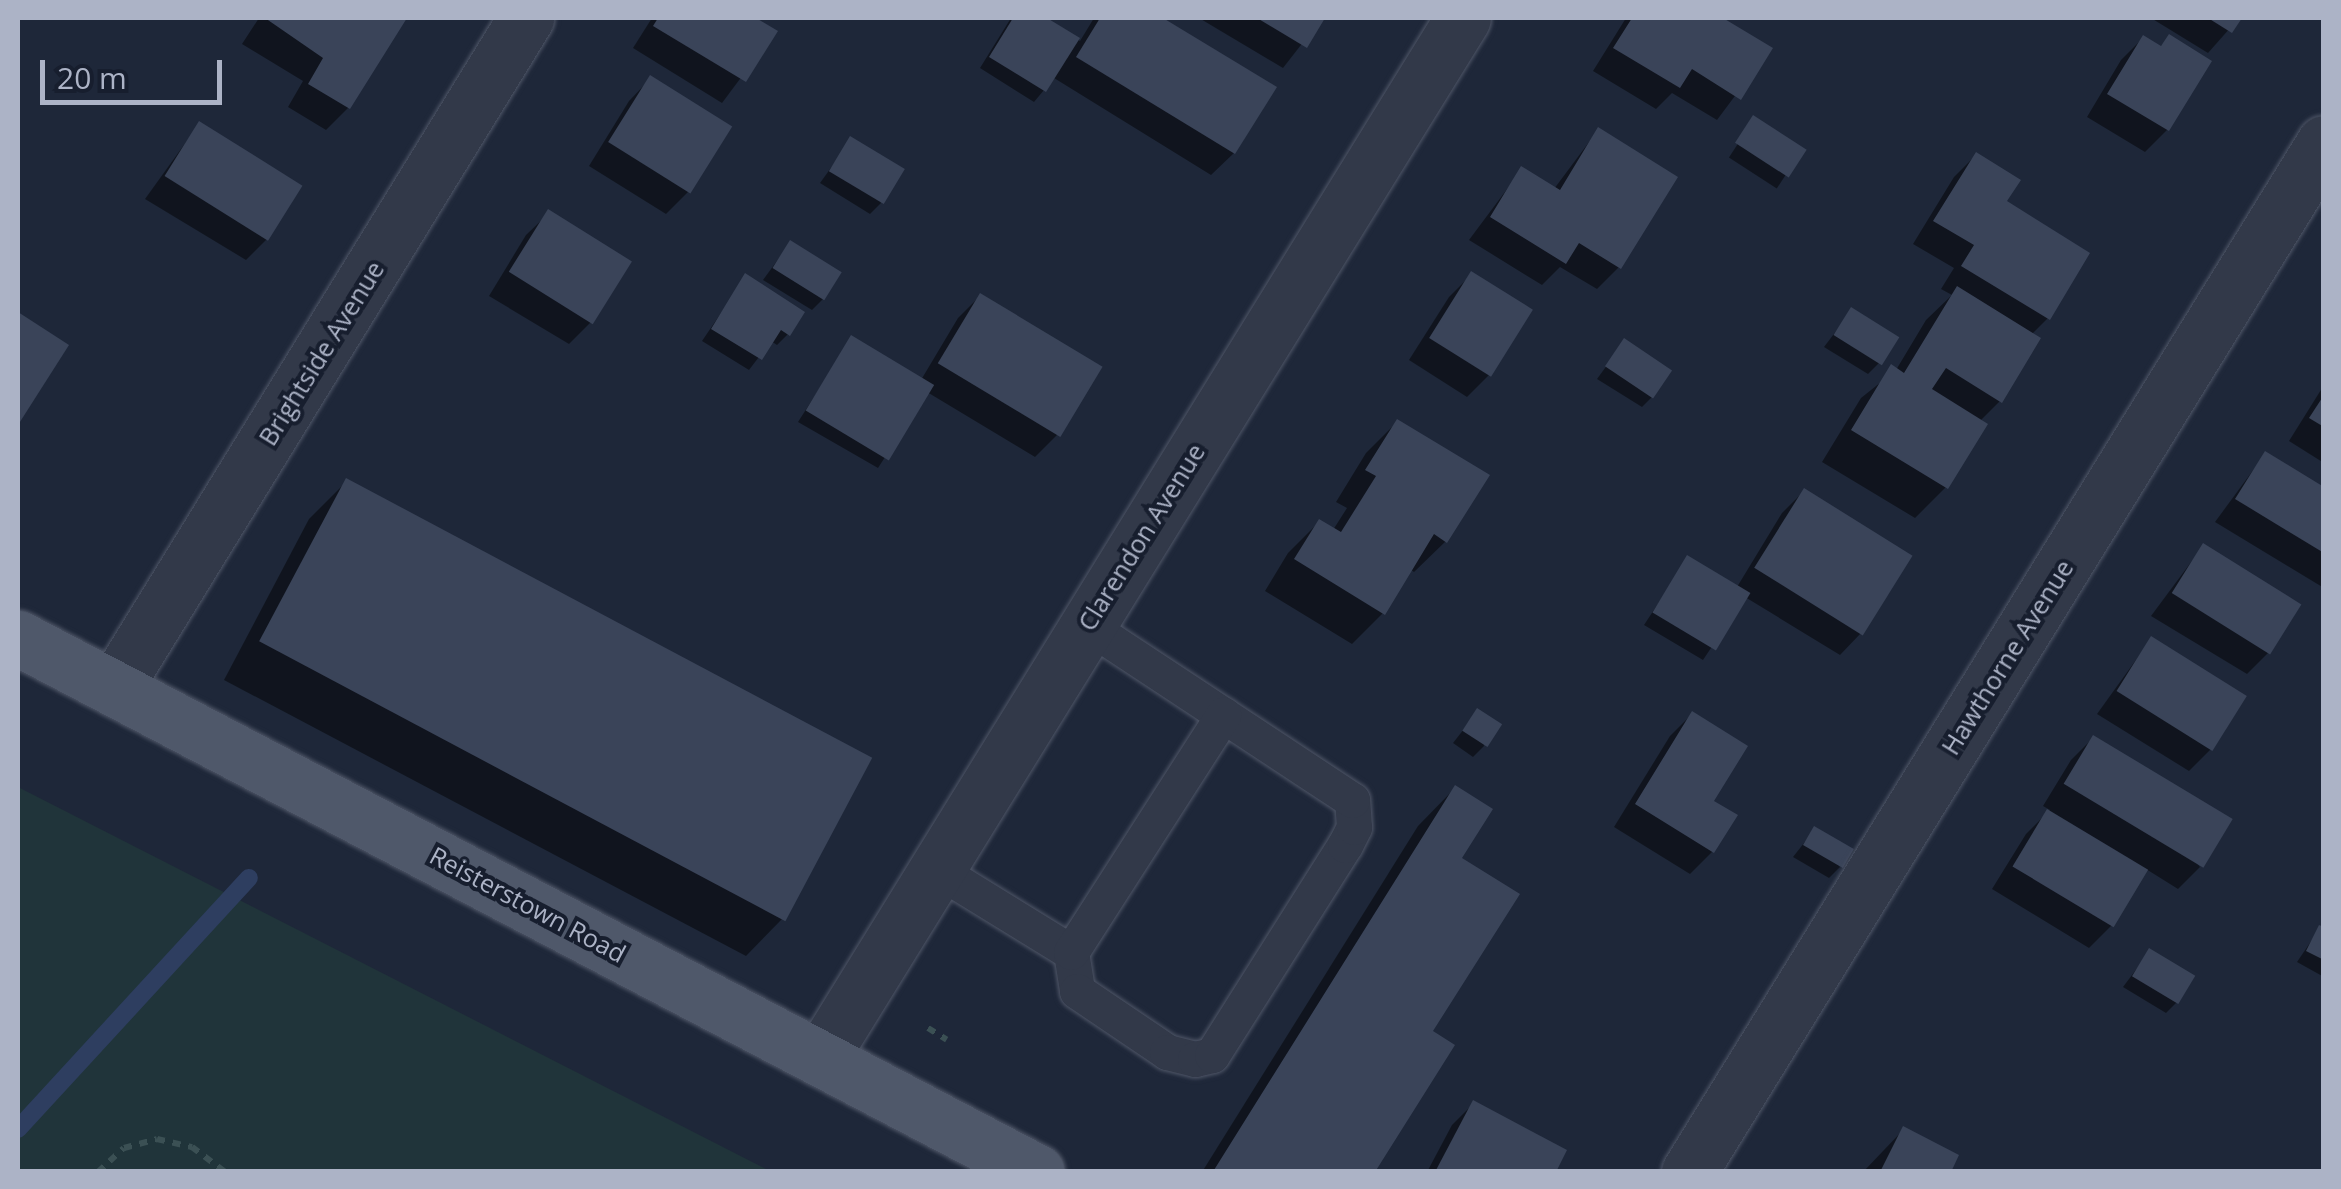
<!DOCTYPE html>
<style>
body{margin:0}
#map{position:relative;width:2341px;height:1189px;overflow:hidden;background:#1e2739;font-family:"Open Sans",sans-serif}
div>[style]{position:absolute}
.green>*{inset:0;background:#20343a}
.shadow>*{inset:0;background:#0007;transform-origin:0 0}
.stream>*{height:18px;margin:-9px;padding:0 9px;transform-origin:9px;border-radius:9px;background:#2e3e60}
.building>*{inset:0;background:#3a4459;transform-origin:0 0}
.path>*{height:6px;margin-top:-3px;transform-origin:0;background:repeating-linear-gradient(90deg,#3b5054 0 8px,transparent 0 16px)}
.roads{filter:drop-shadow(0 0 2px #4f5667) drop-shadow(0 0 2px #4f5667)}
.lane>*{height:35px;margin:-17.5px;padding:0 17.5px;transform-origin:17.5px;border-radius:17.5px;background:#323949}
.street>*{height:55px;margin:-27.5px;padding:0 27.5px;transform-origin:27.5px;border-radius:27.5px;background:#323949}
.primary>*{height:55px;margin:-27.5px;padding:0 27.5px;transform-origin:27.5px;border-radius:27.5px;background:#4f586a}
span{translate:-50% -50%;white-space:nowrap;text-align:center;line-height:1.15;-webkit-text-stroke:8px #171e2e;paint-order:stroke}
.street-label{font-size:25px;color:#acb3c6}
.frame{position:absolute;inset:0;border:20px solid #acb3c6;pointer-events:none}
.scale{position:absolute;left:40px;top:60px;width:182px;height:45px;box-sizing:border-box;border:5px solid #acb3c6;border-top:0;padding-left:12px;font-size:30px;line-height:35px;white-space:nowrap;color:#acb3c6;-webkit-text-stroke:8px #171e2e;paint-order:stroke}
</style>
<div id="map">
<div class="green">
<i style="clip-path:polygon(18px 787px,770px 1171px,18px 1171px)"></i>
</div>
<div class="shadow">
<i style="clip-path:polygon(259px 18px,404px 18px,348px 108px,326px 130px,288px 107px,303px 81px,242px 44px)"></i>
<i style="clip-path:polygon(652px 18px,751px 18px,775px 32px,722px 103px,633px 48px)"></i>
<i style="clip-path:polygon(1011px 18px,1043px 18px,1080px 41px,1094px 18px,1159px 18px,1273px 88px,1234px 153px,1211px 175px,1054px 78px,1034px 102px,980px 68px)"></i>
<i style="clip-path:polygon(1199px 18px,1322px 18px,1283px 68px)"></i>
<i style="clip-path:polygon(1626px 18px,1718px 18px,1770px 49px,1717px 120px,1672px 93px,1656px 109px,1593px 71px)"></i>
<i style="clip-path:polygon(2151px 18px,2239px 18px,2208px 53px)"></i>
<i style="clip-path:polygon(2143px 38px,2159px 48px,2169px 38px,2167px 130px,2145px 152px,2087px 117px,2121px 60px)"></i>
<i style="clip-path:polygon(651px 78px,688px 192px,666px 214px,589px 166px,629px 101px)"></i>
<i style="left:1754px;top:119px;width:57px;height:46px;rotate:33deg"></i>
<i style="clip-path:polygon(199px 124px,268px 238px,246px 260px,145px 199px)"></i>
<i style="clip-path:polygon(1598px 130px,1619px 267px,1597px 289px,1560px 267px,1542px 285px,1469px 240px,1522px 169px,1554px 189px)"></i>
<i style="clip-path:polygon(851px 140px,881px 203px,870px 214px,820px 183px)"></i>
<i style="clip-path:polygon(1976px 155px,2003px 202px,2048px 318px,2031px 335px,2000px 401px,1980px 421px,1946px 487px,1915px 518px,1822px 462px,1861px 398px,1896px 370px,1926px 320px,1952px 295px,1941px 289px,1954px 268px,1913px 244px,1954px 177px)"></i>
<i style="clip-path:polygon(549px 213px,591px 322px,569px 344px,489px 296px,526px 235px)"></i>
<i style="clip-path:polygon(790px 243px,823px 299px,812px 310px,763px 280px)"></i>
<i style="clip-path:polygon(1471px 275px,1489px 375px,1467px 397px,1409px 360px,1449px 297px)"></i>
<i style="clip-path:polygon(746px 276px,788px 334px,777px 345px,771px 341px,749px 370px,702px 341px)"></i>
<i style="clip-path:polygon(980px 296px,1098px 368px,1057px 435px,1035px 457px,927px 392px,878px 468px,798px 422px,851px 339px,921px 380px,958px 318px)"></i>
<i style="clip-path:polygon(1852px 310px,1879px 363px,1868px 374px,1824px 347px)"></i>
<i style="clip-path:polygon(18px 315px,65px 346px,18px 420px)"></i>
<i style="clip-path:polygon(1624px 342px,1653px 396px,1642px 407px,1597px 379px)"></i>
<i style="clip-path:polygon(2324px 385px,2324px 463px,2289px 441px)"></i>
<i style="clip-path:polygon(1397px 422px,1446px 541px,1414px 572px,1410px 569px,1383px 613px,1352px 644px,1265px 591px,1288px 553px,1319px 522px,1333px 530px,1347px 508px,1336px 502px,1366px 453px)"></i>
<i style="clip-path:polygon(2265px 454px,2324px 490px,2324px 588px,2215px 522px)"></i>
<i style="clip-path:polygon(347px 481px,783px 918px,746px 956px,224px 680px,309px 519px)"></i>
<i style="clip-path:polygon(1804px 491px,1862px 632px,1840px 655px,1745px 597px,1703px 660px,1644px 625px,1688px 558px,1737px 587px,1782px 513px)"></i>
<i style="clip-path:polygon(2203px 546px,2269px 652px,2247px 674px,2151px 616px)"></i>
<i style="clip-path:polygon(2151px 639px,2211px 749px,2189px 771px,2097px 714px)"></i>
<i style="clip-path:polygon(1478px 711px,1484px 746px,1473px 757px,1453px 743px)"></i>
<i style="clip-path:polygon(1692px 714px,1710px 801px,1712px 852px,1690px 874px,1614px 827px,1670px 736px)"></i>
<i style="clip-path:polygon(2093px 738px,2200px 867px,2178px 889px,2146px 869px,2111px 926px,2089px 948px,1992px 889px,2026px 834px,2050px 810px,2043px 806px,2071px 760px)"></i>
<i style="clip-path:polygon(1455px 788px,1458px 859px,1429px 1032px,1372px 1172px,1202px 1172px,1418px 826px)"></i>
<i style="clip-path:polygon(1815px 829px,1840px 867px,1829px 878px,1793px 857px)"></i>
<i style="clip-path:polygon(2320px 928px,2324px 930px,2324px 977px,2297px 962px)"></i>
<i style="clip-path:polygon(2150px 951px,2177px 1002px,2166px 1013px,2123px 987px)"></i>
<i style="clip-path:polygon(1474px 1103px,1553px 1172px,1427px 1172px,1452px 1125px)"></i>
<i style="clip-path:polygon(1904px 1129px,1948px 1172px,1863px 1172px)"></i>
</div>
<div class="stream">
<i style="left:18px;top:1129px;width:341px;rotate:-47.4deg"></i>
</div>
<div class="building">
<i style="clip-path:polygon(265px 18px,407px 18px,350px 109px,308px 84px,323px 58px)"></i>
<i style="clip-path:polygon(658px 18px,756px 18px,778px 31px,746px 82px,653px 26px)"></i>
<i style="clip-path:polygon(1013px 18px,1047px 18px,1080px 38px,1046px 92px,989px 57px)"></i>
<i style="clip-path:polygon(1100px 18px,1163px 18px,1277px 87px,1235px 154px,1076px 57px)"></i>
<i style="clip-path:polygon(1257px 18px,1325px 18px,1307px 48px)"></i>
<i style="clip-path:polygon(1632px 18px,1723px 18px,1773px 48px,1741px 100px,1692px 69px,1680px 88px,1613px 48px)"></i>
<i style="clip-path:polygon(2208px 18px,2242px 18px,2232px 33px)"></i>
<i style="clip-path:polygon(2169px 34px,2212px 61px,2169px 131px,2107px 94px,2143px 35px,2161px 46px)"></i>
<i style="left:650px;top:75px;width:97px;height:79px;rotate:32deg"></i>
<i style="left:1753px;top:115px;width:64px;height:33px;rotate:33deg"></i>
<i style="left:199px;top:121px;width:122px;height:65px;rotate:32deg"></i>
<i style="clip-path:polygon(1598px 127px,1678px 177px,1621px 269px,1579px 243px,1566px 264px,1490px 217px,1521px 166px,1560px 190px)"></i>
<i style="left:850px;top:136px;width:64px;height:41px;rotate:31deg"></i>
<i style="clip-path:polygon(1976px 152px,2021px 180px,2007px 201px,2090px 253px,2050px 320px,1961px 266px,1974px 245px,1933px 221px)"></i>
<i style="left:548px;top:209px;width:99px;height:74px;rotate:32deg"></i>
<i style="left:790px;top:240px;width:61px;height:33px;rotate:32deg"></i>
<i style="left:1471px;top:271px;width:73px;height:79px;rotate:32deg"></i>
<i style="clip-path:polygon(745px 273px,805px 312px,790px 336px,781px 330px,762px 360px,711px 329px)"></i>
<i style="clip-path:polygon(1957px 286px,2041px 338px,2002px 403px,1946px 368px,1932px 389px,1988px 424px,1948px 489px,1851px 430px,1891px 364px,1904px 373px)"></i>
<i style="left:980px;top:293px;width:143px;height:82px;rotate:31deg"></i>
<i style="left:1851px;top:307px;width:57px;height:33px;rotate:32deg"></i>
<i style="clip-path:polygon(18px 312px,69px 345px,18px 425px)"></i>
<i style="left:851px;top:335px;width:97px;height:88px;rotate:31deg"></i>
<i style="left:1624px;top:338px;width:58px;height:34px;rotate:34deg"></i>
<i style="clip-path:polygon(2324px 395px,2324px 427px,2309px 418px)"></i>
<i style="clip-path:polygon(1397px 419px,1490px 475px,1447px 543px,1434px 534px,1385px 615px,1294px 559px,1319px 519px,1341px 532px,1376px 476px,1365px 470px)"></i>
<i style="clip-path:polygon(2265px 451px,2324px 487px,2324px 553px,2235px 499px)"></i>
<i style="left:346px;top:478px;width:596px;height:185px;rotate:28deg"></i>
<i style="left:1804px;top:488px;width:128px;height:94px;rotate:32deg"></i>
<i style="left:2203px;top:543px;width:116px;height:59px;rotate:32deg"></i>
<i style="left:1687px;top:555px;width:74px;height:67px;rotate:31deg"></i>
<i style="left:2151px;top:636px;width:113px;height:65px;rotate:32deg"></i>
<i style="left:1477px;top:708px;width:30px;height:27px;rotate:33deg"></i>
<i style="clip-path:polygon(1692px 711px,1748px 746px,1714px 801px,1738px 815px,1714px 853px,1635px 804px)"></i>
<i style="left:2093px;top:735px;width:163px;height:57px;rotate:31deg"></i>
<i style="clip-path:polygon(1455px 785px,1493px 809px,1462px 858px,1520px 894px,1433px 1031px,1455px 1045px,1375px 1172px,1214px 1170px)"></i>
<i style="left:2047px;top:809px;width:118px;height:67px;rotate:31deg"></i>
<i style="left:1814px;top:826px;width:46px;height:22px;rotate:30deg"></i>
<i style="clip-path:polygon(2319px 925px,2324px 927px,2324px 960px,2306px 951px)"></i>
<i style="left:2149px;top:948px;width:54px;height:33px;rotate:31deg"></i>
<i style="clip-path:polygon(1473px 1100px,1567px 1150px,1556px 1172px,1435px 1172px)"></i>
<i style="clip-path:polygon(1903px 1126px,1959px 1155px,1951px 1172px,1880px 1172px)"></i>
</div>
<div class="path">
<i style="left:928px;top:1028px;width:22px;rotate:32deg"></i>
<i style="left:98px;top:1172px;width:35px;rotate:-43deg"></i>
<i style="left:124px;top:1148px;width:34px;rotate:-15deg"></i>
<i style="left:157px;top:1139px;width:36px;rotate:13deg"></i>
<i style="left:192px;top:1147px;width:41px;rotate:37.1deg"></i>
</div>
<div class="roads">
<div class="lane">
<i style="left:936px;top:869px;width:158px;rotate:31.6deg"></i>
<i style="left:1071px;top:952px;width:39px;rotate:81deg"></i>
<i style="left:1077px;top:991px;width:109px;rotate:34.1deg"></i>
<i style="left:1167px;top:1052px;width:29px;rotate:14deg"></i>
<i style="left:1195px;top:1059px;width:17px;rotate:-13deg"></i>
<i style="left:1212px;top:1055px;width:249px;rotate:-57.7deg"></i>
<i style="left:1345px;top:845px;width:20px;rotate:-63deg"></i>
<i style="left:1354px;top:827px;width:27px;rotate:-94deg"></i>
<i style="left:1352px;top:800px;width:318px;rotate:-146.6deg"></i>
<i style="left:1071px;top:952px;width:282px;rotate:-57.3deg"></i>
</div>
<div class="street">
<i style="left:114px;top:688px;width:787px;rotate:-58.41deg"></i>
<i style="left:821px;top:1057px;width:1221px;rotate:-58.29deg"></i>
<i style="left:1689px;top:1172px;width:1209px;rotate:-58.32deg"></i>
</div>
<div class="primary">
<i style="left:18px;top:638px;width:1150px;rotate:27.66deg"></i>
</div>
</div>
<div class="street-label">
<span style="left:321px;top:353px;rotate:-58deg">Brightside Avenue</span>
<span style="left:1141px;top:537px;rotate:-58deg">Clarendon Avenue</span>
<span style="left:2007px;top:657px;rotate:-58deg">Hawthorne Avenue</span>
<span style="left:528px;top:904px;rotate:28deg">Reisterstown Road</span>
</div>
<div class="frame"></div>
<div class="scale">20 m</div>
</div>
